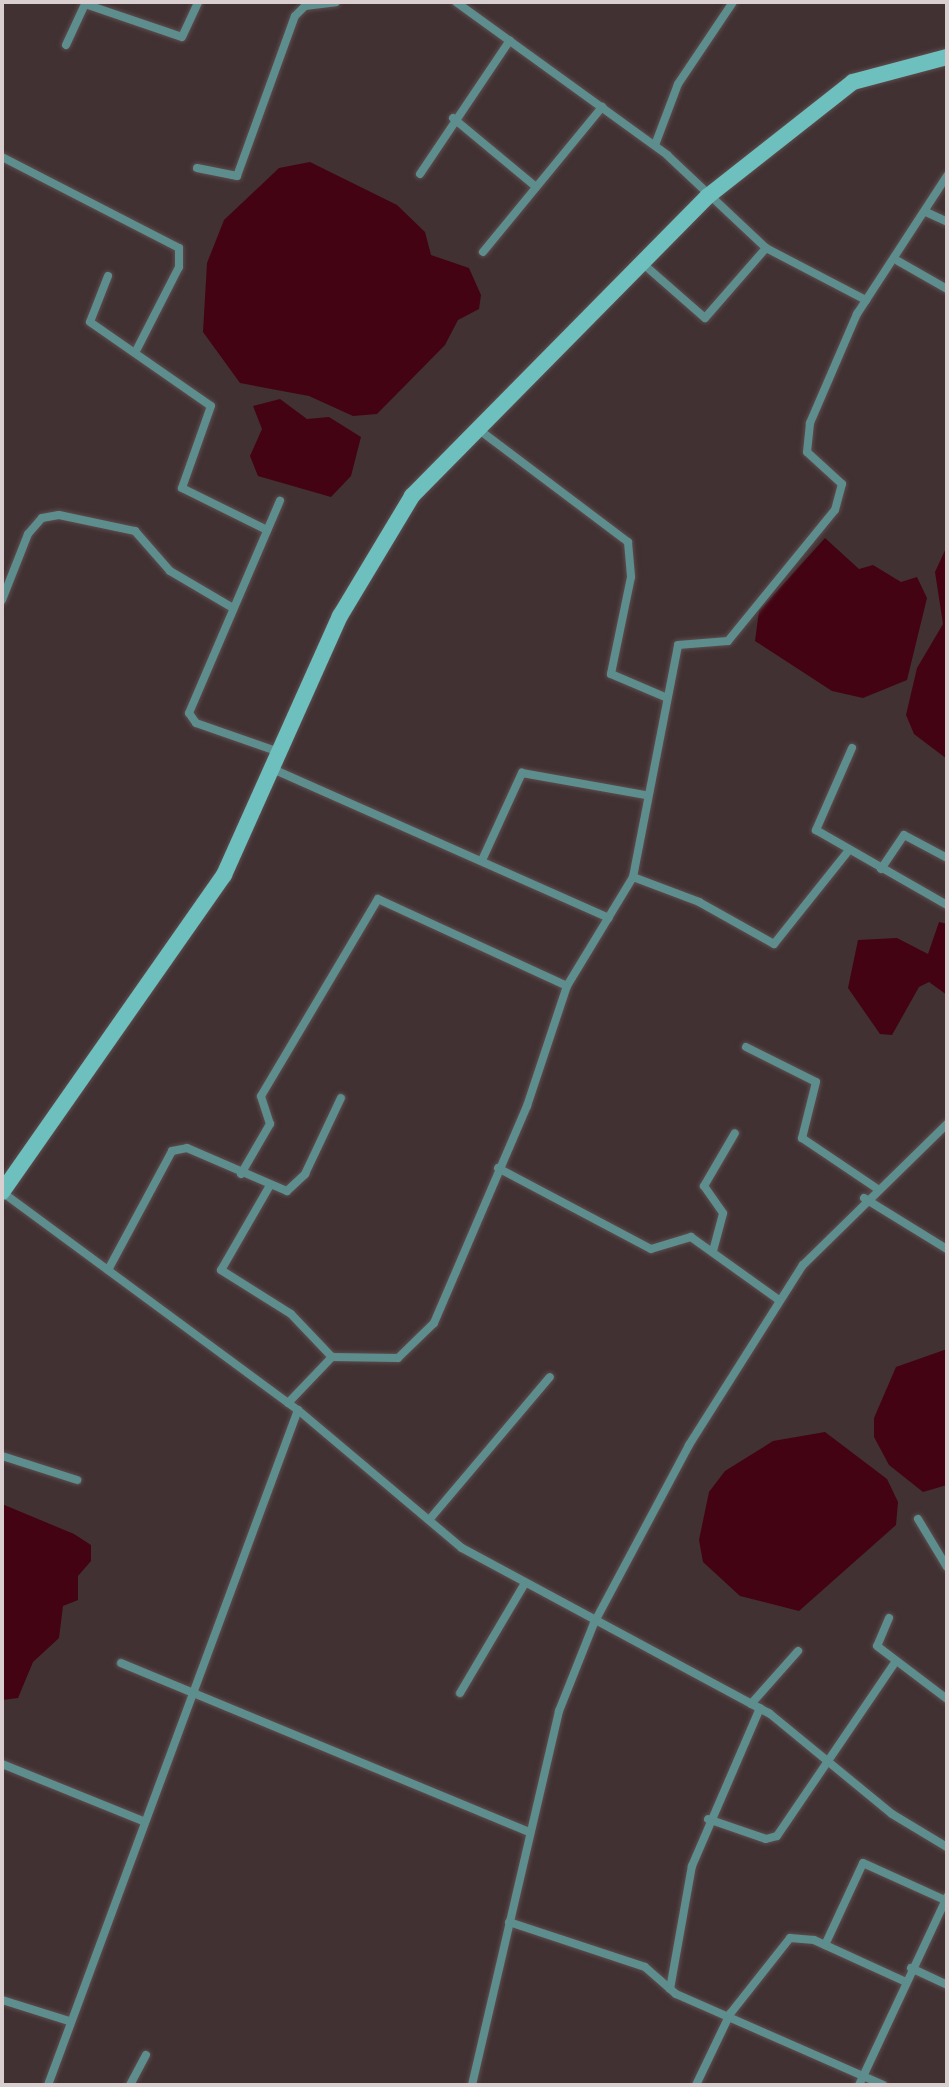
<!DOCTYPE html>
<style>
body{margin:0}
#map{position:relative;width:949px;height:2087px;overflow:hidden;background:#413132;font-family:"Nunito Sans",sans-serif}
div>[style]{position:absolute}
.water>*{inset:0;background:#440312}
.roads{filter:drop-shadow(0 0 2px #5d4d4e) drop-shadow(0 0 2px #5d4d4e)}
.street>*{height:8px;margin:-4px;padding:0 4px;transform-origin:4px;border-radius:4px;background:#5d8e8d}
.secondary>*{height:16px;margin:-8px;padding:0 8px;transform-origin:8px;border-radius:8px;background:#6ec0be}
span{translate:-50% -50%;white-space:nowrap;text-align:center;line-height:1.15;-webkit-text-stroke:8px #221b1b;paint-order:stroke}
.frame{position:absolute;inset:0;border:4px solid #dacfd0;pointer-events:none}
</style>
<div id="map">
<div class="water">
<i style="clip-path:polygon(310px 162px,397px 205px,425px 232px,431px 255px,469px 268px,481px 295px,479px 309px,458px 320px,445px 345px,377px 414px,353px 416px,309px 396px,240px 383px,203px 332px,207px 263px,224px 220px,279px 168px)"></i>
<i style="clip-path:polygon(280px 399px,307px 419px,329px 417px,361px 437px,351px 476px,331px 497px,258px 476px,250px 456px,262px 429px,253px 406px)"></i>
<i style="clip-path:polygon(825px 538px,859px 569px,873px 565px,901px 582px,917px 577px,927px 598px,907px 680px,863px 698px,832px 691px,755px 641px,759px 611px)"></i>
<i style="clip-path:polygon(947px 546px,947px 759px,914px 734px,906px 715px,917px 668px,943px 624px,935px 572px)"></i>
<i style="clip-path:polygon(939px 922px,947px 924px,947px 995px,929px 982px,919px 987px,892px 1035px,880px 1034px,848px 988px,858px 940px,897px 938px,928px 954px)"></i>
<i style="clip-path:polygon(947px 1349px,947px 1485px,923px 1492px,889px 1465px,874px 1437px,874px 1418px,896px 1367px)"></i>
<i style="clip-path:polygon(825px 1432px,887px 1479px,898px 1502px,896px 1525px,799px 1611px,740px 1596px,703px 1562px,699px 1540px,709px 1492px,725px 1471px,773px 1441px)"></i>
<i style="clip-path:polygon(2px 1504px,74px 1534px,91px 1545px,91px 1561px,78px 1576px,78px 1600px,63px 1606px,59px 1638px,33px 1662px,18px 1698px,2px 1700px)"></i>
</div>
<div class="roads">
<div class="street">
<i style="left:456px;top:2px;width:261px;rotate:35.9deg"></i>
<i style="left:667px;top:155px;width:136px;rotate:43.2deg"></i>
<i style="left:766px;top:248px;width:113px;rotate:27.5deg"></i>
<i style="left:85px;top:4px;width:102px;rotate:18.8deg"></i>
<i style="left:182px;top:37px;width:38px;rotate:-65deg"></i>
<i style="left:66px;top:45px;width:47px;rotate:-65.1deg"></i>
<i style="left:453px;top:118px;width:108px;rotate:39.7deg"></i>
<i style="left:655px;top:145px;width:65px;rotate:-69.3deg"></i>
<i style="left:678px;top:84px;width:99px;rotate:-56.1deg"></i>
<i style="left:2px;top:157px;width:199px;rotate:27.2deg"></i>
<i style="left:179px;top:248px;width:19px;rotate:90deg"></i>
<i style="left:179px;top:267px;width:92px;rotate:117.1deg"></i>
<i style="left:197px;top:168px;width:41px;rotate:11.3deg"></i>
<i style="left:237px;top:176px;width:170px;rotate:-70.1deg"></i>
<i style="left:295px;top:16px;width:14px;rotate:-45deg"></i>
<i style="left:305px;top:6px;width:31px;rotate:-7deg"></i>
<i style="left:420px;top:174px;width:161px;rotate:-56.1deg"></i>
<i style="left:926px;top:212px;width:23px;rotate:25deg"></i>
<i style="left:483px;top:252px;width:188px;rotate:-50.6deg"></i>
<i style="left:898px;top:261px;width:56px;rotate:29.7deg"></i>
<i style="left:641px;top:262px;width:85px;rotate:41.2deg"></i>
<i style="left:705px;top:318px;width:93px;rotate:-48.9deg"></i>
<i style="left:108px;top:276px;width:49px;rotate:111.4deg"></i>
<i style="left:90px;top:322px;width:147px;rotate:34.8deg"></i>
<i style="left:211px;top:406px;width:87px;rotate:109.5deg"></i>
<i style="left:182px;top:488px;width:95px;rotate:26.3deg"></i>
<i style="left:478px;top:429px;width:188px;rotate:37deg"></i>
<i style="left:628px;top:542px;width:35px;rotate:85deg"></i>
<i style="left:631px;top:577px;width:99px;rotate:101.7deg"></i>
<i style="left:611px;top:674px;width:59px;rotate:23.1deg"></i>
<i style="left:2px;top:600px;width:71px;rotate:-68.5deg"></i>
<i style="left:28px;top:534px;width:21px;rotate:-49deg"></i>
<i style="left:42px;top:518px;width:17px;rotate:-10deg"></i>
<i style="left:59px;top:515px;width:78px;rotate:11.9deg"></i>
<i style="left:135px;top:531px;width:53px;rotate:48.8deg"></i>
<i style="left:170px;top:571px;width:73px;rotate:30.4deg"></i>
<i style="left:852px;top:748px;width:90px;rotate:113.7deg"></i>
<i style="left:816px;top:830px;width:151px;rotate:29.8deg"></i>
<i style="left:279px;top:752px;width:88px;rotate:-160.7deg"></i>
<i style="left:196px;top:723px;width:12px;rotate:-125deg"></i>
<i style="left:189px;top:713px;width:231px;rotate:-66.8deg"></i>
<i style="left:275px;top:770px;width:365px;rotate:23.9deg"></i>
<i style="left:483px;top:858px;width:94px;rotate:-65.4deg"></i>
<i style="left:522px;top:773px;width:126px;rotate:10.1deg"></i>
<i style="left:881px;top:869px;width:41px;rotate:-55.9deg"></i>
<i style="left:904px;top:835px;width:49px;rotate:28.1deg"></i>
<i style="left:633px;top:877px;width:71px;rotate:20.7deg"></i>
<i style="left:699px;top:902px;width:86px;rotate:29.2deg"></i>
<i style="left:774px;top:944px;width:120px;rotate:-51.4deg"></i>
<i style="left:746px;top:1047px;width:78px;rotate:26.6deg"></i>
<i style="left:816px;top:1082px;width:58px;rotate:104deg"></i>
<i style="left:802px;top:1138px;width:89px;rotate:34deg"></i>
<i style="left:498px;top:1168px;width:173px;rotate:27.9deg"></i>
<i style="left:651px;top:1249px;width:42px;rotate:-16.7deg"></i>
<i style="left:691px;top:1237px;width:108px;rotate:35.6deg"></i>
<i style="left:241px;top:1174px;width:58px;rotate:-59.9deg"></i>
<i style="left:270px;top:1124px;width:29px;rotate:-108deg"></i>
<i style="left:261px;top:1096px;width:229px;rotate:-59.3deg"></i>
<i style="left:378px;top:899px;width:208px;rotate:24.7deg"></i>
<i style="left:269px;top:1187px;width:96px;rotate:120deg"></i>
<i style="left:221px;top:1270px;width:83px;rotate:32.2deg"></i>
<i style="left:291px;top:1314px;width:59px;rotate:46.4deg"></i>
<i style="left:2px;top:1192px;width:368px;rotate:36.4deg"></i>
<i style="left:298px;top:1410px;width:214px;rotate:40.1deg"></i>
<i style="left:462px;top:1548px;width:349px;rotate:28.3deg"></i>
<i style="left:769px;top:1713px;width:159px;rotate:39.4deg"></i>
<i style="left:892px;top:1814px;width:64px;rotate:31deg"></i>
<i style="left:864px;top:1198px;width:97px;rotate:31.6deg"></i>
<i style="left:713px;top:1251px;width:39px;rotate:-75deg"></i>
<i style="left:723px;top:1213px;width:33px;rotate:-125deg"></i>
<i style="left:704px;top:1186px;width:61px;rotate:-59.7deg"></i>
<i style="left:108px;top:1270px;width:135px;rotate:-61.7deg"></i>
<i style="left:172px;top:1151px;width:15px;rotate:-11deg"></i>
<i style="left:187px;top:1148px;width:109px;rotate:23.3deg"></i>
<i style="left:287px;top:1191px;width:25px;rotate:-43deg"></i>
<i style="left:305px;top:1174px;width:84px;rotate:-64.7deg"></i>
<i style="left:288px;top:1403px;width:64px;rotate:-46.3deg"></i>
<i style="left:332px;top:1357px;width:66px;rotate:0.9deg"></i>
<i style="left:398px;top:1358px;width:50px;rotate:-44.2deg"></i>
<i style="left:434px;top:1323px;width:236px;rotate:-66.8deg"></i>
<i style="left:527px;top:1106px;width:126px;rotate:-71.6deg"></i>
<i style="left:567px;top:986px;width:127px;rotate:-58.8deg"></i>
<i style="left:633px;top:877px;width:236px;rotate:-79deg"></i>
<i style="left:678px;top:645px;width:50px;rotate:-4.6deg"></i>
<i style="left:728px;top:641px;width:169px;rotate:-50.8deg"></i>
<i style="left:835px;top:510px;width:27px;rotate:-75deg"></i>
<i style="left:842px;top:484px;width:47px;rotate:-137.6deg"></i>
<i style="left:807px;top:452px;width:29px;rotate:-84deg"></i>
<i style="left:810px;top:423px;width:119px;rotate:-66.7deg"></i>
<i style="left:857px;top:314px;width:165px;rotate:-56.9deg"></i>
<i style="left:2px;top:1456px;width:79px;rotate:17.7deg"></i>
<i style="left:918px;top:1519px;width:56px;rotate:58.9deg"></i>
<i style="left:429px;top:1520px;width:187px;rotate:-49.8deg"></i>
<i style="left:889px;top:1618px;width:30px;rotate:113deg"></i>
<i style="left:877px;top:1646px;width:88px;rotate:37.1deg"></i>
<i style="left:121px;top:1663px;width:441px;rotate:22.5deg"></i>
<i style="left:460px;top:1693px;width:128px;rotate:-59.4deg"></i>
<i style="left:751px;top:1704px;width:71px;rotate:-48.4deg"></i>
<i style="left:2px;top:1764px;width:152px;rotate:22deg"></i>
<i style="left:708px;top:1819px;width:61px;rotate:19deg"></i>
<i style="left:766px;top:1839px;width:11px;rotate:-15deg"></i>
<i style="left:777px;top:1836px;width:208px;rotate:-55.8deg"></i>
<i style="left:509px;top:1922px;width:143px;rotate:18.3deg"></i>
<i style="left:645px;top:1967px;width:41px;rotate:41.1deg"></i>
<i style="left:676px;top:1994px;width:226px;rotate:23.7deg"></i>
<i style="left:825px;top:1945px;width:90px;rotate:-65.1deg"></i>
<i style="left:863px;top:1863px;width:90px;rotate:24.3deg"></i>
<i style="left:911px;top:1968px;width:40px;rotate:25deg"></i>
<i style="left:670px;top:1989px;width:125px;rotate:-79.9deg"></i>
<i style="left:692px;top:1866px;width:172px;rotate:-66.7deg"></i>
<i style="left:2px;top:2000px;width:70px;rotate:17.4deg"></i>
<i style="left:48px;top:2085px;width:720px;rotate:-69.68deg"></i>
<i style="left:130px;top:2085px;width:34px;rotate:-62deg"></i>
<i style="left:472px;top:2085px;width:384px;rotate:-76.9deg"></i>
<i style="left:559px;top:1711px;width:95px;rotate:-68.3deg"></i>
<i style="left:594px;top:1623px;width:202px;rotate:-61.9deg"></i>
<i style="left:689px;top:1445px;width:213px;rotate:-57.7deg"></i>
<i style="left:803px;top:1265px;width:202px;rotate:-44.4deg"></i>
<i style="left:696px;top:2085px;width:79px;rotate:-64.4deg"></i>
<i style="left:730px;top:2014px;width:97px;rotate:-51.7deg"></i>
<i style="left:790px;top:1938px;width:24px;rotate:5deg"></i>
<i style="left:814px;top:1940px;width:99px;rotate:24.5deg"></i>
<i style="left:859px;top:2085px;width:208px;rotate:-64.9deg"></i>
</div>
<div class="secondary">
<i style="left:2px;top:1192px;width:387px;rotate:-55deg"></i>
<i style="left:224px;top:875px;width:284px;rotate:-65.9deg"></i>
<i style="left:340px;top:616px;width:140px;rotate:-59deg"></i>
<i style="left:412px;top:496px;width:421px;rotate:-45.4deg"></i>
<i style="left:708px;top:196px;width:184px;rotate:-38.2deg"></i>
<i style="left:853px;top:82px;width:97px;rotate:-14.9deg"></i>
</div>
</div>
<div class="frame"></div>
</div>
